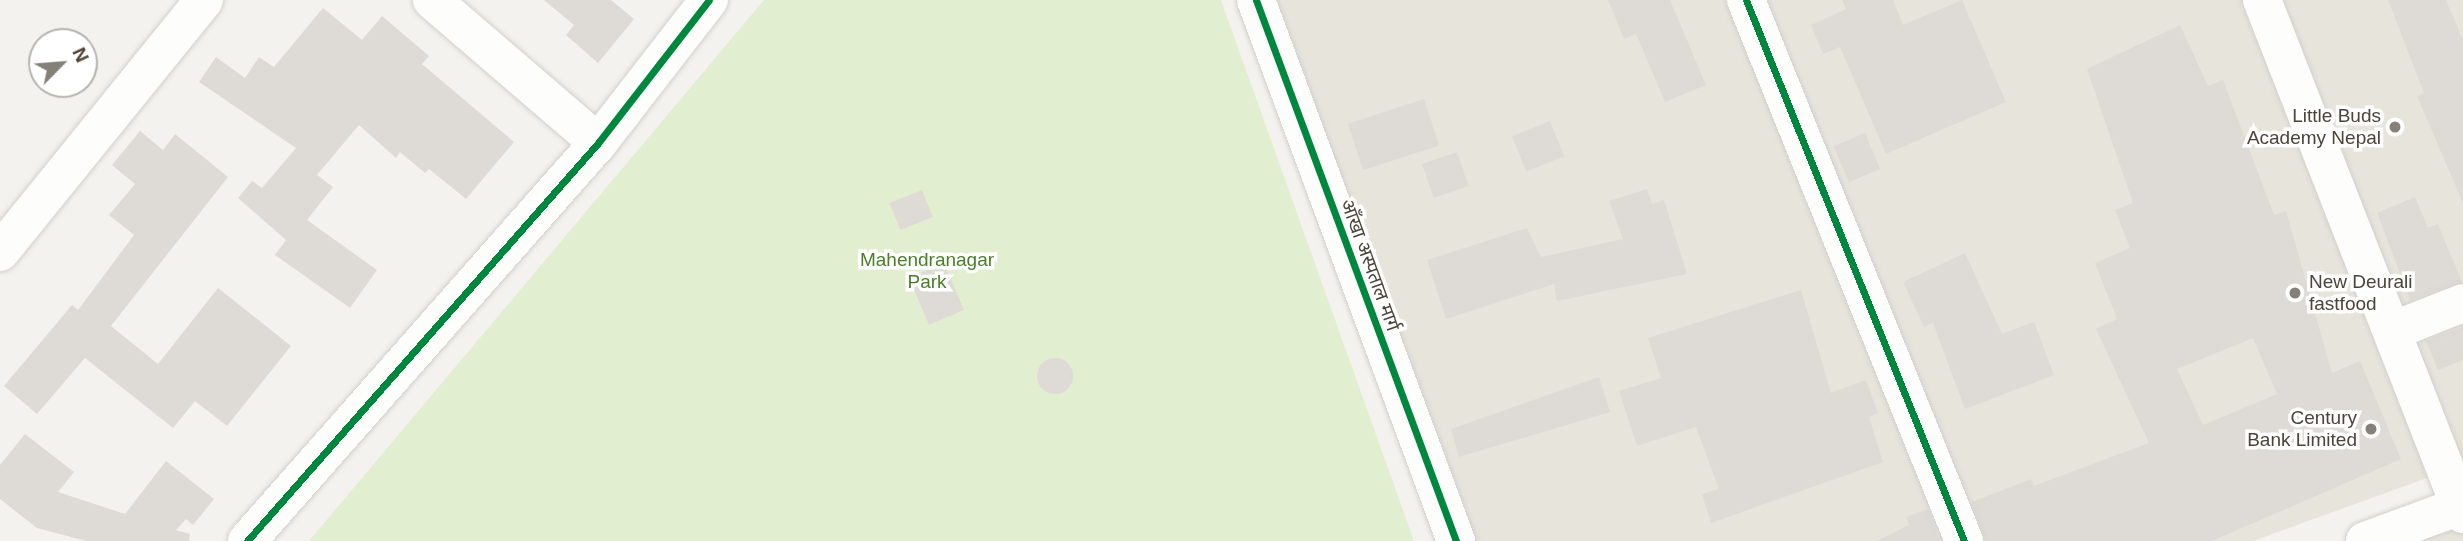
<!DOCTYPE html>
<meta charset="utf-8">
<style>
body{margin:0}
#map{position:relative;width:2463px;height:541px;overflow:hidden;background:#f4f2ee;font-family:Arial,"Noto Sans Devanagari",sans-serif}
div>[style]{position:absolute}
.residential>*{inset:0;background:#e7e4dc}
.green>*{inset:0;background:#e1eecf}
.building>*{inset:0;background:#dedbd6;transform-origin:0 0}
.round{border-radius:50%}
.roads{filter:drop-shadow(0 0 2px #d2d0cb) drop-shadow(0 0 2px #d2d0cb)}
.street>*{height:38px;margin:-19px;padding:0 19px;transform-origin:19px;border-radius:19px;background:#fdfdfc}
.cycleway>*{height:7px;margin:-3.5px;padding:0 3.5px;transform-origin:3.5px;border-radius:3.5px;background:#00873e}
.dots>*{width:19px;height:19px;translate:-50% -50%;box-sizing:border-box;border:4px solid #fff;border-radius:50%}
span{translate:-50% -50%;white-space:nowrap;text-align:center;line-height:1.15;-webkit-text-stroke:7px #fff;paint-order:stroke}
.poi-label{font-size:19px;color:#4b4439}
.right{translate:-100% -50%;text-align:right}
.left{translate:0 -50%;text-align:left}
.park-label{font-size:19px;color:#4a7f2a}
.street-label{font-size:19px;color:#4b4439}
.north{position:absolute;left:28px;top:28px;width:70px;height:70px;box-sizing:border-box;background:#fff;border:2px solid #b7b4b0;border-radius:50%;rotate:65deg;font-size:19px;font-weight:700;line-height:28px;text-align:center;color:#4b4439}
.north::after{content:'';display:block;margin:auto;width:24px;height:32px;background:#868178;clip-path:polygon(50% 0,100% 100%,50% 72%,0 100%)}
</style>
<div id="map">
<div class="residential">
<i style="clip-path:polygon(1263px 0,2463px 0,2463px 465px,2253px 541px,1473px 541px)"></i>
<i style="clip-path:polygon(2463px 516px,2463px 541px,2391px 541px)"></i>
</div>
<div class="green">
<i style="clip-path:polygon(764px 0,1221px 0,1414px 541px,309px 541px)"></i>
</div>
<div class="building">
<i style="clip-path:polygon(544px 0,611px 0,634px 19px,598px 63px,566px 35px,574px 25px)"></i>
<i style="clip-path:polygon(1608px 0,1670px 0,1706px 85px,1665px 102px,1636px 34px,1624px 39px)"></i>
<i style="clip-path:polygon(1842px 0,1893px 0,1903px 25px,1962px 0,2006px 102px,1886px 154px,1840px 47px,1823px 54px,1811px 25px,1846px 9px)"></i>
<i style="clip-path:polygon(2388px 0,2446px 0,2463px 40px,2463px 203px,2417px 96px,2424px 93px)"></i>
<i style="clip-path:polygon(323px 8px,362px 40px,382px 16px,429px 56px,422px 64px,514px 142px,466px 199px,429px 169px,425px 173px,400px 152px,396px 158px,359px 125px,317px 175px,333px 187px,307px 220px,377px 270px,350px 308px,275px 255px,286px 240px,238px 198px,252px 181px,262px 188px,296px 148px,199px 82px,216px 57px,245px 78px,259px 57px,274px 67px)"></i>
<i style="clip-path:polygon(evenodd,2180px 25px,2208px 86px,2223px 80px,2274px 215px,2286px 211px,2332px 373px,2360px 361px,2401px 459px,2212px 541px,1985px 541px,1972px 502px,2031px 479px,2034px 486px,2149px 443px,2096px 329px,2117px 319px,2095px 263px,2130px 248px,2115px 210px,2133px 203px,2087px 69px,2180px 25px,2253px 338px,2277px 394px,2203px 425px,2177px 369px,2253px 338px)"></i>
<i style="left:1424px;top:99px;width:49px;height:80px;rotate:72deg"></i>
<i style="left:1550px;top:121px;width:38px;height:41px;rotate:68deg"></i>
<i style="clip-path:polygon(140px 131px,163px 150px,175px 134px,228px 177px,111px 326px,158px 364px,218px 288px,291px 346px,227px 426px,195px 401px,173px 428px,85px 358px,37px 414px,4px 386px,72px 305px,78px 310px,134px 235px,109px 215px,135px 184px,112px 165px)"></i>
<i style="left:1865px;top:133px;width:39px;height:34px;rotate:67deg"></i>
<i style="left:1457px;top:152px;width:36px;height:37px;rotate:71deg"></i>
<i style="clip-path:polygon(1647px 189px,1652px 204px,1664px 200px,1687px 274px,1557px 301px,1554px 284px,1446px 319px,1427px 260px,1527px 228px,1541px 257px,1623px 239px,1609px 201px)"></i>
<i style="left:922px;top:190px;width:29px;height:35px;rotate:68deg"></i>
<i style="clip-path:polygon(2415px 197px,2428px 228px,2438px 224px,2462px 282px,2410px 300px,2377px 213px)"></i>
<i style="clip-path:polygon(1965px 253px,2002px 334px,2034px 322px,2054px 375px,1965px 409px,1933px 323px,1924px 327px,1903px 282px)"></i>
<i style="left:944px;top:263px;width:51px;height:38px;rotate:67deg"></i>
<i style="clip-path:polygon(1801px 290px,1831px 393px,1866px 380px,1878px 413px,1869px 417px,1883px 462px,1711px 523px,1702px 494px,1719px 489px,1696px 427px,1637px 446px,1619px 391px,1661px 378px,1648px 338px)"></i>
<i style="clip-path:polygon(2463px 327px,2463px 360px,2438px 370px,2426px 341px)"></i>
<i class="round" style="left:1037px;top:358px;width:36px;height:36px"></i>
<i style="clip-path:polygon(1599px 377px,1610px 412px,1459px 457px,1451px 429px)"></i>
<i style="clip-path:polygon(25px 434px,74px 472px,58px 492px,125px 514px,166px 461px,214px 499px,193px 525px,186px 519px,176px 530px,190px 534px,189px 541px,86px 541px,37px 528px,0 499px,0 465px)"></i>
<i style="clip-path:polygon(1928px 509px,1940px 541px,1876px 541px,1909px 525px,1906px 517px)"></i>
</div>
<div class="roads">
<div class="street">
<i style="left:432px;top:0;width:219px;rotate:40.7deg"></i>
<i style="left:1256px;top:0;width:577px;rotate:69.71deg"></i>
<i style="left:1746px;top:0;width:583px;rotate:68.05deg"></i>
<i style="left:2262px;top:0;width:552px;rotate:68.64deg"></i>
<i style="left:0;top:252px;width:324px;rotate:-51deg"></i>
<i style="left:2392px;top:331px;width:76px;rotate:-21.5deg"></i>
<i style="left:247px;top:541px;width:531px;rotate:-48.59deg"></i>
<i style="left:598px;top:143px;width:181px;rotate:-52.2deg"></i>
<i style="left:2365px;top:541px;width:104px;rotate:-20.2deg"></i>
</div>
</div>
<div class="cycleway">
<i style="left:1256px;top:0;width:577px;rotate:69.71deg"></i>
<i style="left:1746px;top:0;width:583px;rotate:68.05deg"></i>
<i style="left:247px;top:541px;width:531px;rotate:-48.59deg"></i>
<i style="left:598px;top:143px;width:181px;rotate:-52.2deg"></i>
</div>
<div class="dots">
<i style="left:2395px;top:127px;background:#868178"></i>
<i style="left:2295px;top:293px;background:#868178"></i>
<i style="left:2371px;top:429px;background:#868178"></i>
</div>
<div class="poi-label">
<span class="right" style="left:2381px;top:127px">Little Buds<br>Academy Nepal</span>
<span class="left" style="left:2309px;top:293px">New Deurali<br>fastfood</span>
<span class="right" style="left:2357px;top:429px">Century<br>Bank Limited</span>
</div>
<div class="park-label">
<span style="left:927px;top:271px">Mahendranagar<br>Park</span>
</div>
<div class="street-label">
<span style="left:1370px;top:265px;rotate:70deg">आँखा अस्पताल मार्ग</span>
</div>
<div class="north">N</div>
</div>
